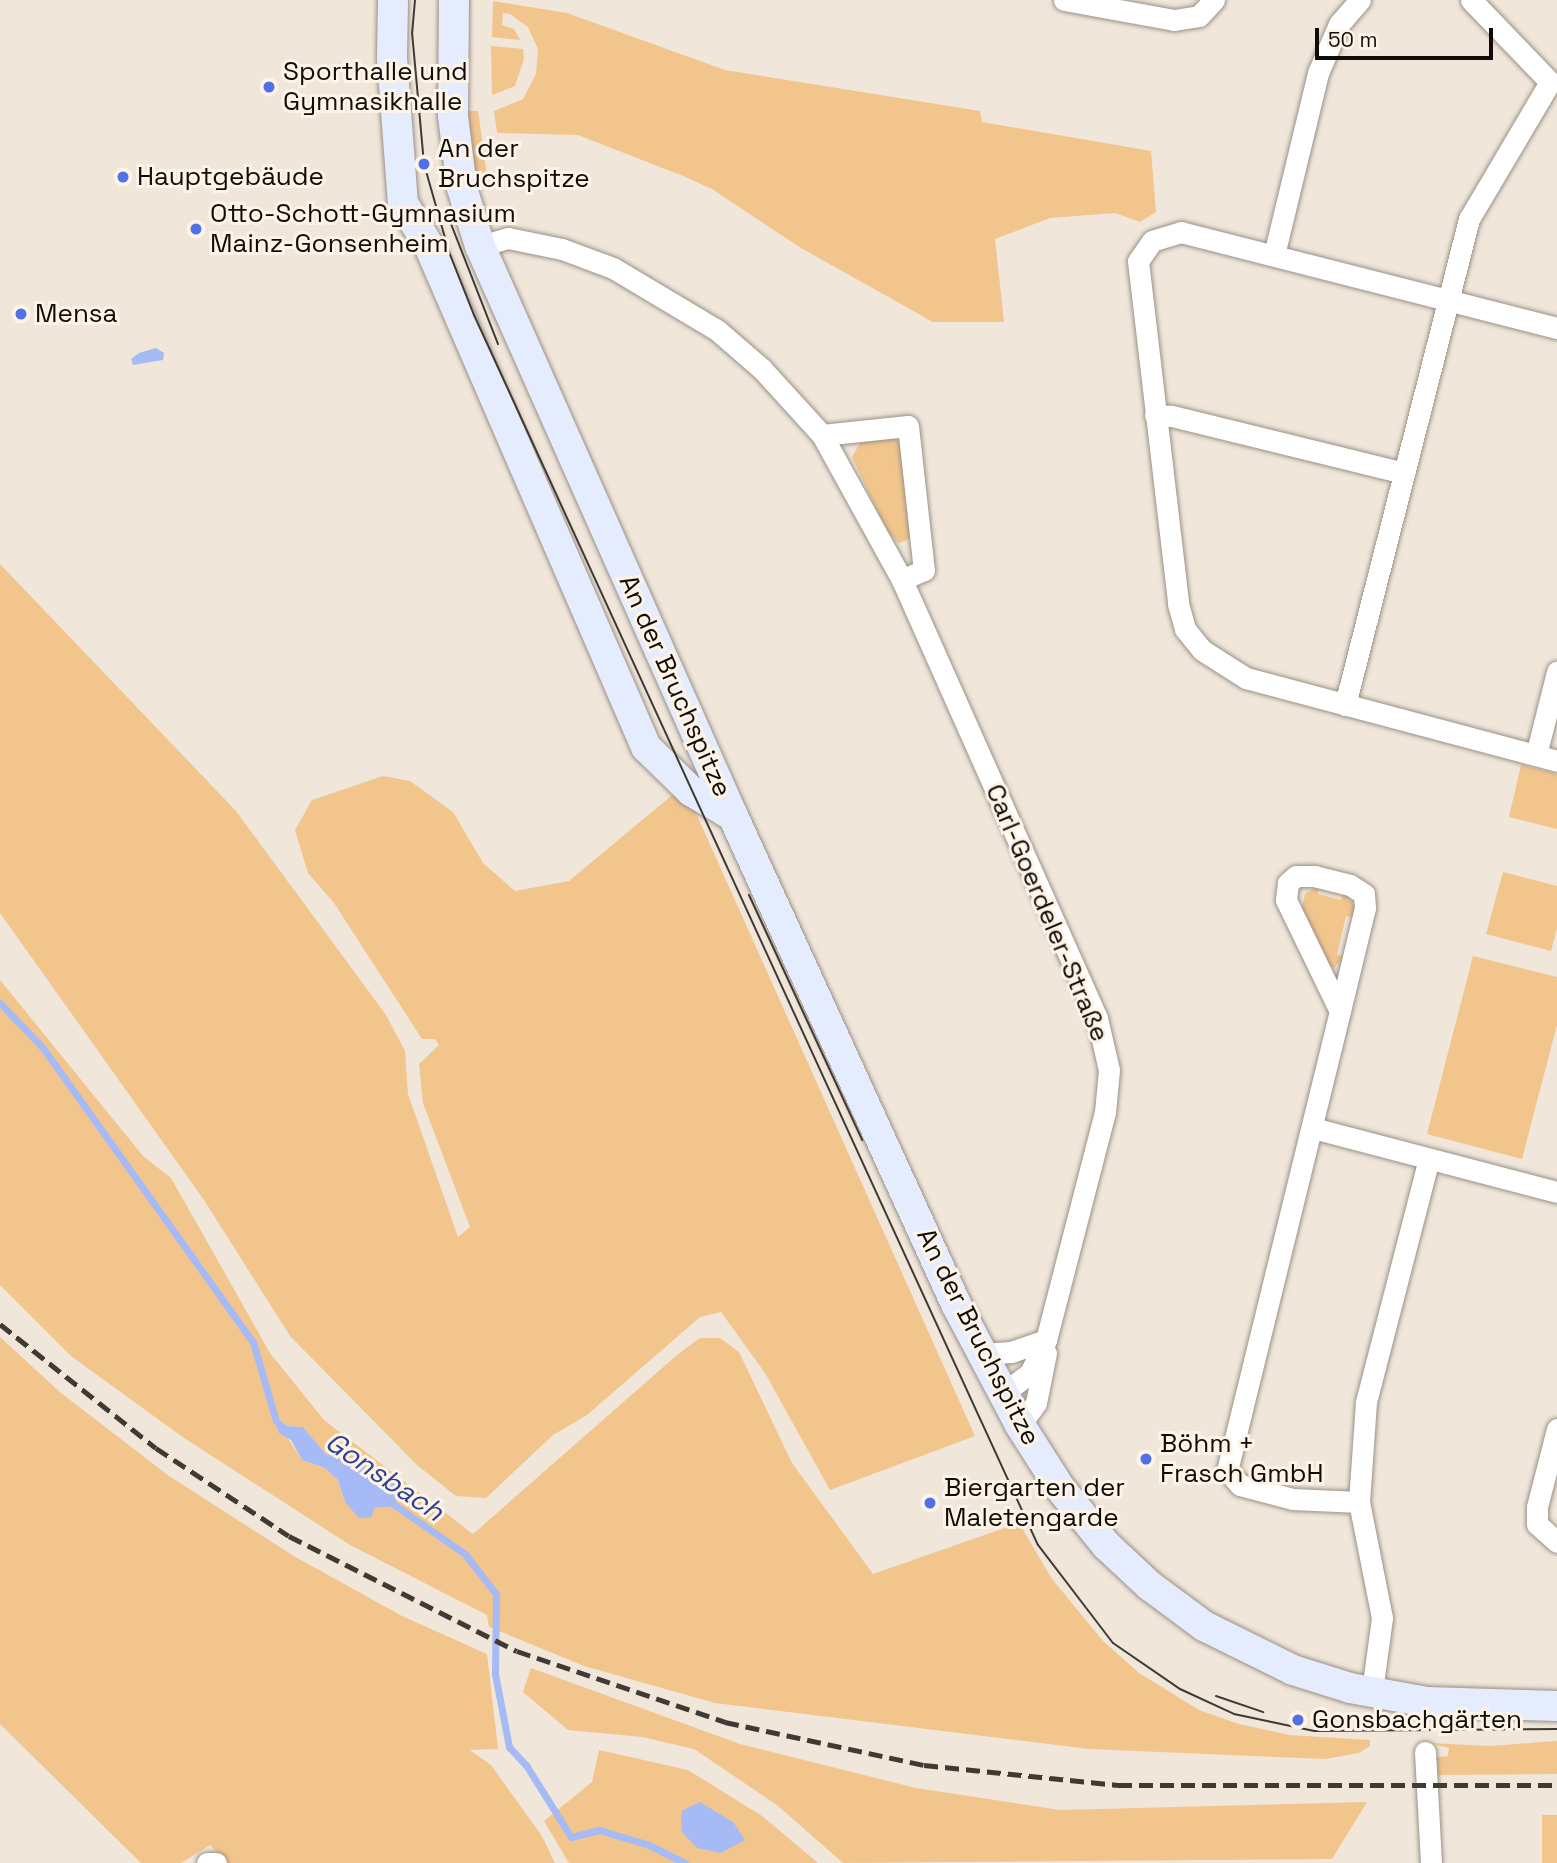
<!DOCTYPE html>
<meta charset="utf-8">
<style>
body{margin:0}
#map{position:relative;width:1557px;height:1863px;overflow:hidden;background:#f0e6da;font-family:"Space Grotesk",sans-serif}
div>[style]{position:absolute}
.green>*{inset:0;background:#f2c58d;transform-origin:0 0}
.water>*{inset:0;background:#a6baf5}
.stream>*{height:7px;margin:-3.5px;padding:0 3.5px;transform-origin:3.5px;border-radius:3.5px;background:#a6baf5}
.roads{filter:drop-shadow(0 0 2px #9a9186) drop-shadow(0 0 2px #9a9186)}
.minor>*{height:21px;margin:-10.5px;padding:0 10.5px;transform-origin:10.5px;border-radius:10.5px;background:#fff}
.secondary>*{height:30px;margin:-15px;padding:0 15px;transform-origin:15px;border-radius:15px;background:#e5ecfe}
.tram>*{height:2px;margin:-1px;padding:0 1px;transform-origin:1px;border-radius:1px;background:#403a35}
.rail>*{height:5px;margin-top:-2.5px;transform-origin:0;background:repeating-linear-gradient(90deg,#403a35 0 14px,transparent 0 21px)}
.dots>*{width:19px;height:19px;translate:-50% -50%;box-sizing:border-box;border:4px solid #fef3e7;border-radius:50%}
span{translate:-50% -50%;white-space:nowrap;text-align:center;line-height:1.15;-webkit-text-stroke:6px #fef3e7;paint-order:stroke}
.poi-label{font-size:26px;color:#100c08}
.left{translate:0 -50%;text-align:left}
.street-label{font-size:26px;color:#100c08}
.water-label{font-size:28px;color:#2f4395;font-style:italic}
.scale{position:absolute;left:1315px;top:28px;width:178px;height:32px;box-sizing:border-box;border:4px solid #100c08;border-top:0;padding-left:9px;font-size:21px;line-height:24px;white-space:nowrap;color:#100c08;-webkit-text-stroke:5px #fef3e7;paint-order:stroke}
</style>
<div id="map">
<div class="green">
<i style="clip-path:polygon(493px 1px,567px 13px,725px 70px,980px 111px,982px 122px,1151px 151px,1156px 212px,1140px 222px,1115px 213px,1050px 218px,995px 239px,1004px 322px,933px 322px,801px 248px,712px 189px,683px 176px,578px 135px,497px 133px,494px 111px,523px 99px,536px 74px,538px 49px,528px 27px,510px 14px,503px 13px,502px 25px,514px 29px,520px 40px,492px 37px)"></i>
<i style="clip-path:polygon(491px 46px,523px 49px,524px 59px,515px 86px,492px 95px)"></i>
<i style="clip-path:polygon(469px 111px,478px 111px,487px 176px,469px 180px,465px 135px)"></i>
<i style="clip-path:polygon(893px 437px,902px 444px,911px 538px,899px 543px,888px 533px,852px 457px,861px 441px)"></i>
<i style="clip-path:polygon(0 564px,236px 811px,386px 1015px,405px 1051px,408px 1094px,458px 1237px,470px 1227px,423px 1103px,419px 1064px,439px 1045px,435px 1039px,422px 1039px,334px 903px,308px 873px,295px 830px,312px 800px,383px 776px,410px 781px,453px 812px,483px 863px,515px 891px,569px 881px,671px 796px,676px 793px,691px 802px,975px 1436px,830px 1490px,765px 1373px,721px 1312px,700px 1317px,587px 1415px,553px 1435px,486px 1498px,456px 1496px,417px 1465px,290px 1336px,204px 1200px,0 913px)"></i>
<i style="clip-path:polygon(1521px 765px,1557px 774px,1557px 829px,1509px 817px)"></i>
<i style="clip-path:polygon(1503px 872px,1557px 886px,1557px 928px,1551px 951px,1486px 934px)"></i>
<i style="clip-path:polygon(1320px 885px,1318px 894px,1341px 900px,1344px 891px,1355px 907px,1353px 917px,1346px 916px,1337px 955px,1344px 957px,1334px 968px,1327px 963px,1301px 911px,1305px 894px)"></i>
<i style="clip-path:polygon(1473px 956px,1557px 977px,1557px 1025px,1522px 1159px,1427px 1134px)"></i>
<i style="clip-path:polygon(evenodd,0 980px,143px 1156px,171px 1178px,270px 1353px,324px 1420px,473px 1534px,677px 1355px,700px 1338px,720px 1338px,739px 1352px,792px 1463px,873px 1574px,1019px 1523px,1052px 1579px,1103px 1641px,1139px 1673px,1199px 1710px,1239px 1724px,1289px 1735px,1370px 1740px,1370px 1746px,1359px 1753px,1325px 1759px,1089px 1749px,715px 1703px,584px 1666px,489px 1627px,487px 1615px,350px 1545px,184px 1438px,71px 1356px,0 1285px,0 980px,273px 1415px,287px 1426px,303px 1427px,326px 1454px,388px 1474px,396px 1506px,375px 1508px,345px 1502px,338px 1480px,325px 1468px,302px 1460px,273px 1415px)"></i>
<i style="clip-path:polygon(0 1337px,61px 1393px,169px 1476px,292px 1555px,402px 1616px,487px 1654px,498px 1749px,470px 1750px,491px 1765px,542px 1836px,555px 1863px,228px 1863px,210px 1845px,181px 1863px,141px 1863px,0 1724px)"></i>
<i style="clip-path:polygon(531px 1668px,740px 1744px,916px 1788px,1060px 1810px,1367px 1802px,1332px 1859px,843px 1863px,777px 1805px,694px 1749px,642px 1737px,568px 1730px,523px 1692px)"></i>
<i style="clip-path:polygon(1557px 1741px,1557px 1774px,1431px 1775px,1433px 1758px,1448px 1756px,1449px 1748px,1429px 1743px,1490px 1746px)"></i>
<i style="clip-path:polygon(599px 1750px,688px 1770px,762px 1816px,818px 1863px,569px 1863px,544px 1821px,592px 1782px)"></i>
<i style="left:1542px;top:1815px;width:15px;height:48px"></i>
</div>
<div class="water">
<i style="clip-path:polygon(156px 348px,164px 353px,163px 360px,133px 365px,131px 359px,139px 353px)"></i>
<i style="clip-path:polygon(272px 1414px,287px 1426px,303px 1427px,326px 1454px,388px 1474px,397px 1488px,396px 1506px,375px 1508px,371px 1518px,359px 1518px,345px 1502px,338px 1480px,325px 1468px,302px 1460px,291px 1440px,279px 1433px)"></i>
<i style="clip-path:polygon(700px 1802px,733px 1822px,745px 1840px,721px 1853px,697px 1848px,682px 1832px,681px 1816px,683px 1810px)"></i>
</div>
<div class="stream">
<i style="left:0;top:1003px;width:62px;rotate:46.3deg"></i>
<i style="left:43px;top:1048px;width:361px;rotate:54.5deg"></i>
<i style="left:253px;top:1342px;width:82px;rotate:73.8deg"></i>
<i style="left:389px;top:1501px;width:93px;rotate:34.9deg"></i>
<i style="left:465px;top:1554px;width:51px;rotate:52.2deg"></i>
<i style="left:496px;top:1594px;width:80px;rotate:90.7deg"></i>
<i style="left:495px;top:1674px;width:74px;rotate:79.1deg"></i>
<i style="left:509px;top:1747px;width:25px;rotate:47deg"></i>
<i style="left:526px;top:1765px;width:85px;rotate:58deg"></i>
<i style="left:571px;top:1837px;width:29px;rotate:-14deg"></i>
<i style="left:599px;top:1830px;width:52px;rotate:16.7deg"></i>
<i style="left:649px;top:1845px;width:40px;rotate:26.6deg"></i>
</div>
<div class="roads">
<div class="minor">
<i style="left:1064px;top:0;width:112px;rotate:10.3deg"></i>
<i style="left:1174px;top:20px;width:25px;rotate:-9deg"></i>
<i style="left:1199px;top:16px;width:22px;rotate:-47deg"></i>
<i style="left:480px;top:246px;width:29px;rotate:-16deg"></i>
<i style="left:508px;top:238px;width:55px;rotate:11.5deg"></i>
<i style="left:562px;top:249px;width:54px;rotate:20.4deg"></i>
<i style="left:613px;top:268px;width:121px;rotate:30.8deg"></i>
<i style="left:717px;top:330px;width:60px;rotate:40.9deg"></i>
<i style="left:762px;top:369px;width:89px;rotate:47.7deg"></i>
<i style="left:822px;top:435px;width:166px;rotate:61.1deg"></i>
<i style="left:902px;top:580px;width:479px;rotate:66deg"></i>
<i style="left:1097px;top:1018px;width:53px;rotate:77deg"></i>
<i style="left:1109px;top:1070px;width:42px;rotate:95.4deg"></i>
<i style="left:1105px;top:1112px;width:236px;rotate:104.5deg"></i>
<i style="left:1046px;top:1340px;width:37px;rotate:116deg"></i>
<i style="left:1030px;top:1373px;width:34px;rotate:143deg"></i>
<i style="left:1274px;top:255px;width:187px;rotate:-76.4deg"></i>
<i style="left:1318px;top:73px;width:53px;rotate:-66.8deg"></i>
<i style="left:1339px;top:24px;width:32px;rotate:-49deg"></i>
<i style="left:1557px;top:328px;width:388px;rotate:-165.7deg"></i>
<i style="left:1181px;top:232px;width:30px;rotate:163deg"></i>
<i style="left:1152px;top:241px;width:24px;rotate:125deg"></i>
<i style="left:1138px;top:261px;width:345px;rotate:83.3deg"></i>
<i style="left:1178px;top:604px;width:26px;rotate:74deg"></i>
<i style="left:1185px;top:629px;width:27px;rotate:51deg"></i>
<i style="left:1202px;top:650px;width:52px;rotate:32.5deg"></i>
<i style="left:1246px;top:678px;width:322px;rotate:14.9deg"></i>
<i style="left:1155px;top:415px;width:17px;rotate:3deg"></i>
<i style="left:1172px;top:416px;width:239px;rotate:13.8deg"></i>
<i style="left:822px;top:435px;width:86px;rotate:-6deg"></i>
<i style="left:908px;top:426px;width:145px;rotate:83.7deg"></i>
<i style="left:924px;top:570px;width:24px;rotate:156deg"></i>
<i style="left:1345px;top:705px;width:502px;rotate:-75.69deg"></i>
<i style="left:1469px;top:219px;width:159px;rotate:-59.4deg"></i>
<i style="left:1550px;top:82px;width:114px;rotate:-133.9deg"></i>
<i style="left:1536px;top:755px;width:86px;rotate:-75.8deg"></i>
<i style="left:1340px;top:1011px;width:106px;rotate:-76.4deg"></i>
<i style="left:1365px;top:908px;width:14px;rotate:-94deg"></i>
<i style="left:1364px;top:894px;width:17px;rotate:-147deg"></i>
<i style="left:1350px;top:885px;width:36px;rotate:-166deg"></i>
<i style="left:1315px;top:876px;width:19px;rotate:180deg"></i>
<i style="left:1296px;top:876px;width:11px;rotate:139deg"></i>
<i style="left:1288px;top:883px;width:17px;rotate:97deg"></i>
<i style="left:1286px;top:900px;width:123px;rotate:64.1deg"></i>
<i style="left:1340px;top:1011px;width:473px;rotate:103.8deg"></i>
<i style="left:1227px;top:1470px;width:20px;rotate:49deg"></i>
<i style="left:1240px;top:1485px;width:55px;rotate:14.8deg"></i>
<i style="left:1293px;top:1499px;width:66px;rotate:2.6deg"></i>
<i style="left:1313px;top:1128px;width:252px;rotate:14.7deg"></i>
<i style="left:982px;top:1354px;width:29px;rotate:-4deg"></i>
<i style="left:1011px;top:1352px;width:37px;rotate:-19deg"></i>
<i style="left:1020px;top:1425px;width:27px;rotate:-54deg"></i>
<i style="left:1036px;top:1403px;width:51px;rotate:-78.7deg"></i>
<i style="left:1557px;top:1429px;width:81px;rotate:104.4deg"></i>
<i style="left:1537px;top:1507px;width:17px;rotate:90deg"></i>
<i style="left:1537px;top:1524px;width:27px;rotate:42deg"></i>
<i style="left:1372px;top:1691px;width:74px;rotate:-82.2deg"></i>
<i style="left:1382px;top:1618px;width:118px;rotate:-101.2deg"></i>
<i style="left:1359px;top:1502px;width:100px;rotate:-86deg"></i>
<i style="left:1366px;top:1402px;width:251px;rotate:-75.5deg"></i>
<i style="left:1425px;top:1752px;width:111px;rotate:86.9deg"></i>
<i style="left:207px;top:1863px;width:9px"></i>
</div>
<div class="secondary">
<i style="left:393px;top:0;width:58px;rotate:91deg"></i>
<i style="left:392px;top:58px;width:145px;rotate:85.7deg"></i>
<i style="left:403px;top:203px;width:52px;rotate:59deg"></i>
<i style="left:430px;top:248px;width:544px;rotate:66.59deg"></i>
<i style="left:646px;top:747px;width:63px;rotate:44.4deg"></i>
<i style="left:691px;top:791px;width:49px;rotate:30.8deg"></i>
<i style="left:454px;top:0;width:116px;rotate:90.5deg"></i>
<i style="left:453px;top:116px;width:73px;rotate:82.9deg"></i>
<i style="left:462px;top:188px;width:61px;rotate:72.8deg"></i>
<i style="left:480px;top:246px;width:624px;rotate:66.07deg"></i>
<i style="left:733px;top:816px;width:537px;rotate:65.44deg"></i>
<i style="left:956px;top:1304px;width:137px;rotate:62.1deg"></i>
<i style="left:1020px;top:1425px;width:75px;rotate:57.6deg"></i>
<i style="left:1060px;top:1488px;width:73px;rotate:51.1deg"></i>
<i style="left:1106px;top:1545px;width:60px;rotate:43deg"></i>
<i style="left:1150px;top:1586px;width:67px;rotate:36.5deg"></i>
<i style="left:1204px;top:1626px;width:99px;rotate:26.3deg"></i>
<i style="left:1293px;top:1670px;width:60px;rotate:17.5deg"></i>
<i style="left:1350px;top:1688px;width:78px;rotate:10.3deg"></i>
<i style="left:1427px;top:1702px;width:130px;rotate:1.8deg"></i>
</div>
</div>
<div class="tram">
<i style="left:415px;top:0;width:32px;rotate:95deg"></i>
<i style="left:412px;top:32px;width:133px;rotate:84.8deg"></i>
<i style="left:424px;top:164px;width:91px;rotate:74.1deg"></i>
<i style="left:449px;top:252px;width:68px;rotate:68.4deg"></i>
<i style="left:474px;top:315px;width:1353px;rotate:65.37deg"></i>
<i style="left:1038px;top:1545px;width:123px;rotate:52.6deg"></i>
<i style="left:1113px;top:1643px;width:81px;rotate:34.5deg"></i>
<i style="left:1180px;top:1689px;width:60px;rotate:24.8deg"></i>
<i style="left:1234px;top:1714px;width:82px;rotate:12deg"></i>
<i style="left:1314px;top:1731px;width:243px;rotate:-0.5deg"></i>
<i style="left:451px;top:224px;width:129px;rotate:68.6deg"></i>
<i style="left:749px;top:895px;width:270px;rotate:65.2deg"></i>
<i style="left:1216px;top:1696px;width:50px;rotate:18.8deg"></i>
</div>
<div class="rail">
<i style="left:0;top:1324px;width:199px;rotate:38.5deg"></i>
<i style="left:156px;top:1448px;width:159px;rotate:33.5deg"></i>
<i style="left:289px;top:1536px;width:255px;rotate:26.8deg"></i>
<i style="left:517px;top:1651px;width:220px;rotate:18.8deg"></i>
<i style="left:725px;top:1722px;width:204px;rotate:12.2deg"></i>
<i style="left:924px;top:1765px;width:195px;rotate:5.9deg"></i>
<i style="left:1118px;top:1785px;width:439px"></i>
</div>
<div class="dots">
<i style="left:269px;top:87px;background:#5371e6"></i>
<i style="left:424px;top:164px;background:#5371e6"></i>
<i style="left:123px;top:177px;background:#5371e6"></i>
<i style="left:196px;top:229px;background:#5371e6"></i>
<i style="left:21px;top:314px;background:#5371e6"></i>
<i style="left:1146px;top:1459px;background:#5371e6"></i>
<i style="left:930px;top:1503px;background:#5371e6"></i>
<i style="left:1298px;top:1720px;background:#5371e6"></i>
</div>
<div class="poi-label">
<span class="left" style="left:283px;top:87px">Sporthalle und<br>Gymnasikhalle</span>
<span class="left" style="left:438px;top:164px">An der<br>Bruchspitze</span>
<span class="left" style="left:137px;top:177px">Hauptgebäude</span>
<span class="left" style="left:210px;top:229px">Otto-Schott-Gymnasium<br>Mainz-Gonsenheim</span>
<span class="left" style="left:35px;top:314px">Mensa</span>
<span class="left" style="left:1160px;top:1459px">Böhm +<br>Frasch GmbH</span>
<span class="left" style="left:944px;top:1503px">Biergarten der<br>Maletengarde</span>
<span class="left" style="left:1312px;top:1720px">Gonsbachgärten</span>
</div>
<div class="street-label">
<span style="left:675px;top:686px;rotate:66deg">An der Bruchspitze</span>
<span style="left:1047px;top:913px;rotate:67deg">Carl-Goerdeler-Straße</span>
<span style="left:978px;top:1337px;rotate:63deg">An der Bruchspitze</span>
</div>
<div class="water-label">
<span style="left:385px;top:1476px;rotate:34deg">Gonsbach</span>
</div>
<div class="scale">50 m</div>
</div>
